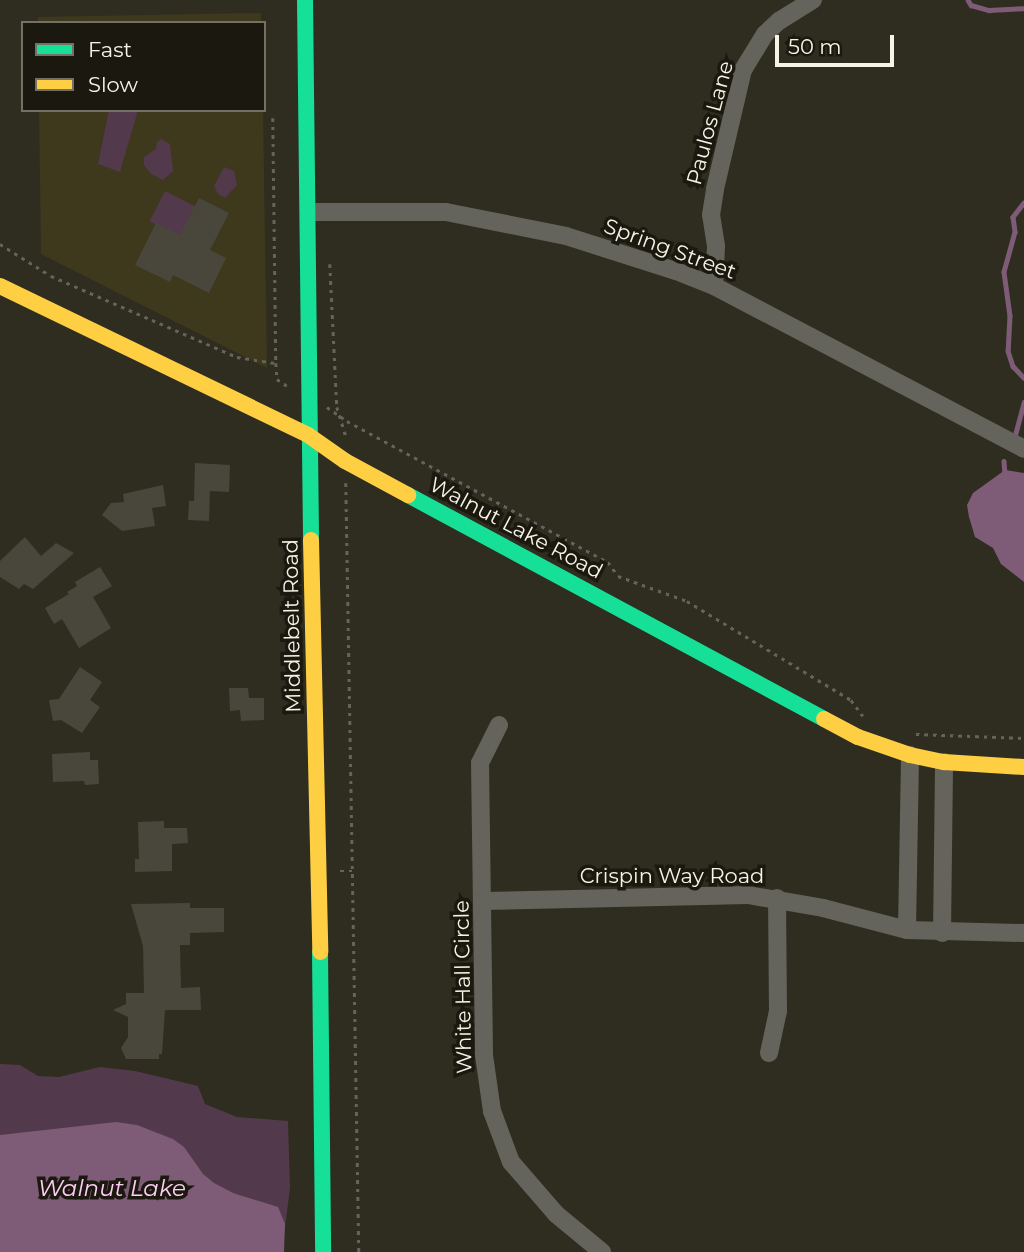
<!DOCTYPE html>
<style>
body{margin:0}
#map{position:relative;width:1024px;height:1252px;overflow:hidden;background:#2f2d20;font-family:Montserrat,sans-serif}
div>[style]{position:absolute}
.built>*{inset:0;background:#3e381d}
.green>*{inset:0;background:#523a4c;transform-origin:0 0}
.water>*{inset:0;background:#7e5b76}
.stream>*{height:4.5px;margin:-2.25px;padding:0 2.25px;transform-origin:2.25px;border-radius:2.25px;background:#7e5b76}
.building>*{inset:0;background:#49473c}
.path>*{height:2.5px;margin-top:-1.25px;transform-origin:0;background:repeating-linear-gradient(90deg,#64635c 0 3.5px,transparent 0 8.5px)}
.street>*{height:18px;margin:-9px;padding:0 9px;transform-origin:9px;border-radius:9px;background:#64635c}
.fast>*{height:16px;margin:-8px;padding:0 8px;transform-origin:8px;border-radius:8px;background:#16e098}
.slow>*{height:16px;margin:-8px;padding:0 8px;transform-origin:8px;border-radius:8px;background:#ffcf43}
span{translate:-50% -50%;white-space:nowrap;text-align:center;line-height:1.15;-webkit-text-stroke:7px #1b190f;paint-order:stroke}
.street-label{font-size:21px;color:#f6f4e6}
.water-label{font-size:23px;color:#ffcdf5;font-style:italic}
.legend{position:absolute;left:21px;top:21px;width:245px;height:91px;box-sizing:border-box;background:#1b190f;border:2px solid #737165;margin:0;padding:9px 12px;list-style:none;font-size:21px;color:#f6f4e6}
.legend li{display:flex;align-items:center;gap:14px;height:35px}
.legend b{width:35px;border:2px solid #737165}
.scale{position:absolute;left:775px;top:35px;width:119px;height:32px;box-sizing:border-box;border:4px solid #f6f4e6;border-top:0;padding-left:9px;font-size:21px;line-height:24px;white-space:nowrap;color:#f6f4e6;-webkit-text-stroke:5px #1b190f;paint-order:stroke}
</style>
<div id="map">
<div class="built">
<i style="clip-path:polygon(261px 13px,261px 23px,38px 23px,38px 17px)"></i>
<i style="clip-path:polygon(39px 110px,263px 110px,267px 368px,41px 254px)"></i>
</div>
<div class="green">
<i style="clip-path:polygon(109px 110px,138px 110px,120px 172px,98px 164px)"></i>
<i style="clip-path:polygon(161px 139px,170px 144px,173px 171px,163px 180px,151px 174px,144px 165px,144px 157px,156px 149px,157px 142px)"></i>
<i style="clip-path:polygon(224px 167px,234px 171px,237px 185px,225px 198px,218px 194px,214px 186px)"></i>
<i style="left:165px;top:191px;width:34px;height:34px;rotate:27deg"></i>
<i style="clip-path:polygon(0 1064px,20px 1065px,38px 1076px,59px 1077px,100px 1067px,135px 1071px,198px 1086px,205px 1104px,237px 1117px,288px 1121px,290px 1188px,282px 1252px,0 1252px)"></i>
</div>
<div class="water">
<i style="clip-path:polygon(1005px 470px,1024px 473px,1024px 582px,1001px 564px,993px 548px,975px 537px,969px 517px,967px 505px,973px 493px)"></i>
<i style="clip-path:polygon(116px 1122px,137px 1125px,173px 1139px,184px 1147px,203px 1174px,214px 1183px,233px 1193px,278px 1207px,285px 1224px,284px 1252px,0 1252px,0 1135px)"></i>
</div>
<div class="stream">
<i style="left:968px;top:0;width:6px;rotate:59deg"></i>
<i style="left:971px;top:5px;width:19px;rotate:16deg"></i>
<i style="left:989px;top:10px;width:35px;rotate:-3deg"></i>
<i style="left:1024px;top:203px;width:18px;rotate:128deg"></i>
<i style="left:1013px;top:217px;width:15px;rotate:82deg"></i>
<i style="left:1015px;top:232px;width:41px;rotate:105.4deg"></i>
<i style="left:1004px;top:272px;width:44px;rotate:82.2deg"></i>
<i style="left:1010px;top:316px;width:35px;rotate:93deg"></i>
<i style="left:1008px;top:351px;width:16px;rotate:72deg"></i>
<i style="left:1013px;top:366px;width:16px;rotate:47deg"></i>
<i style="left:1015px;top:435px;width:34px;rotate:-75deg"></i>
<i style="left:1004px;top:461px;width:13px;rotate:86deg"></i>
</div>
<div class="building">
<i style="clip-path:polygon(199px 198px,229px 213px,210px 250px,226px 258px,209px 293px,173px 275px,170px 282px,135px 265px,156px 223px,180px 235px)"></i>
<i style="clip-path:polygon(195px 463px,230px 465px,229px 492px,210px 491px,209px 521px,188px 520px,189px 501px,194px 501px)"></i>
<i style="clip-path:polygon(163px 485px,166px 506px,152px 508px,155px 526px,122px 531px,102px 515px,111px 503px,124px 502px,123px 494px)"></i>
<i style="clip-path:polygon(25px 537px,41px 556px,56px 543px,74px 553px,33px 589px,24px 584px,19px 589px,0 577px,0 561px)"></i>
<i style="clip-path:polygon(100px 567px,112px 586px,93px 597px,111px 628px,79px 648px,62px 619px,54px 624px,45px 608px,69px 594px,67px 592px,77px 586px,75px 582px)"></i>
<i style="clip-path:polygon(80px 667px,102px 682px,90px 700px,100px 707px,82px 733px,61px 720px,53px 721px,49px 700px,59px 699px)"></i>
<i style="clip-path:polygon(229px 688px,248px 688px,249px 698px,264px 698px,264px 720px,241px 721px,240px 710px,230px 711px)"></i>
<i style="clip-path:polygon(90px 752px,90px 760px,98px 760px,99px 784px,85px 785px,84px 781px,53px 782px,52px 754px)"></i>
<i style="clip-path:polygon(164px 821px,164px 828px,187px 828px,188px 843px,172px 844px,172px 871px,135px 872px,135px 859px,139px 859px,138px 822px)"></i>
<i style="clip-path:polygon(190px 903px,190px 908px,224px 908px,224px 932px,190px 933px,190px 945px,180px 945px,181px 988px,200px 987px,201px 1010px,165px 1010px,162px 1054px,159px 1054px,159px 1059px,126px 1059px,121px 1048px,128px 1037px,128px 1017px,113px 1010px,126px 1004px,126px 993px,144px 993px,143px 946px,131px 904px)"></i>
</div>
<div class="path">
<i style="left:273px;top:118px;width:245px;rotate:89.3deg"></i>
<i style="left:276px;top:363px;width:16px;rotate:86deg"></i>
<i style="left:277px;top:379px;width:12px;rotate:35deg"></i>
<i style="left:0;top:244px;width:60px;rotate:32.1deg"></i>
<i style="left:51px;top:276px;width:110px;rotate:23.5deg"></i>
<i style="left:152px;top:320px;width:93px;rotate:23.5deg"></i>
<i style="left:237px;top:357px;width:39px;rotate:9deg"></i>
<i style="left:330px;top:264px;width:143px;rotate:87.2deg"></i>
<i style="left:337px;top:407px;width:31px;rotate:73deg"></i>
<i style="left:327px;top:407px;width:24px;rotate:35deg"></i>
<i style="left:347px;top:421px;width:297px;rotate:28.4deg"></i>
<i style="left:608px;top:562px;width:17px;rotate:54deg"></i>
<i style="left:618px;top:576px;width:73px;rotate:19.9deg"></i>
<i style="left:687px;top:601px;width:192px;rotate:31.1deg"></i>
<i style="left:851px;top:700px;width:20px;rotate:53deg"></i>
<i style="left:346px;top:483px;width:769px;rotate:89.03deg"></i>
<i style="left:916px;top:734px;width:108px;rotate:2.1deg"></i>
<i style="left:340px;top:871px;width:12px"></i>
</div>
<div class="street">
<i style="left:309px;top:212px;width:137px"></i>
<i style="left:446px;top:212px;width:122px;rotate:11.3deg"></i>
<i style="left:566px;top:236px;width:115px;rotate:17.7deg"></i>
<i style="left:676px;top:271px;width:41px;rotate:21.5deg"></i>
<i style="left:714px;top:286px;width:350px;rotate:27.7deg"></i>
<i style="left:714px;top:286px;width:40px;rotate:-87.1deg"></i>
<i style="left:716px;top:246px;width:31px;rotate:-99deg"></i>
<i style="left:711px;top:215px;width:26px;rotate:-81deg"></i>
<i style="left:715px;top:189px;width:122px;rotate:-76.8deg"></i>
<i style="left:743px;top:70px;width:42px;rotate:-58.6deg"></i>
<i style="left:765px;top:34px;width:19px;rotate:-43deg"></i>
<i style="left:779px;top:21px;width:40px;rotate:-32deg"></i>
<i style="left:499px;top:725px;width:42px;rotate:116.6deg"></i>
<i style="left:480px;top:763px;width:292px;rotate:89.2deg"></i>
<i style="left:484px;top:1055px;width:57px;rotate:81.9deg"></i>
<i style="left:492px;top:1111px;width:54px;rotate:69.6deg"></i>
<i style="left:511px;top:1162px;width:69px;rotate:49.1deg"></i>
<i style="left:556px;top:1214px;width:60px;rotate:39.6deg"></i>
<i style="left:483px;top:901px;width:265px;rotate:-1.3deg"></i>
<i style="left:748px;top:895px;width:76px;rotate:9.8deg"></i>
<i style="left:823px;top:908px;width:87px;rotate:14.7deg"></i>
<i style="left:907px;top:930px;width:117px;rotate:1.5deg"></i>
<i style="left:907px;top:930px;width:175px;rotate:-89deg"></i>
<i style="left:942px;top:933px;width:171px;rotate:-89.3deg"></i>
<i style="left:769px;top:1053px;width:43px;rotate:-77.9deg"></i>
<i style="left:778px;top:1011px;width:113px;rotate:-90.5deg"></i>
</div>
<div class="fast">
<i style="left:305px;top:0;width:540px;rotate:89.36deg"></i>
<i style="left:408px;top:495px;width:472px;rotate:28.3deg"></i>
<i style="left:320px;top:952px;width:300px;rotate:89.4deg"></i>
</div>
<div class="slow">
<i style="left:0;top:286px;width:342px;rotate:25.8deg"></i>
<i style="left:308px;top:435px;width:45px;rotate:35.1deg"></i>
<i style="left:345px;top:461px;width:72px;rotate:28.4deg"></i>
<i style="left:311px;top:540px;width:412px;rotate:88.7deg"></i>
<i style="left:824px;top:719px;width:38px;rotate:28deg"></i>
<i style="left:858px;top:737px;width:55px;rotate:19.1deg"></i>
<i style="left:910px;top:755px;width:35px;rotate:12deg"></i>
<i style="left:944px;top:762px;width:80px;rotate:3.6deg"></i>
</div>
<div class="street-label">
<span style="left:710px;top:123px;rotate:-75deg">Paulos Lane</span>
<span style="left:670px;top:249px;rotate:20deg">Spring Street</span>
<span style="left:516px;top:528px;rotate:28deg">Walnut Lake Road</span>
<span style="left:292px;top:626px;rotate:-91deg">Middlebelt Road</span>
<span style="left:672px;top:876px">Crispin Way Road</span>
<span style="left:463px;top:987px;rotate:-91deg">White Hall Circle</span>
</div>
<div class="water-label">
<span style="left:112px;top:1188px">Walnut Lake</span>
</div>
<ul class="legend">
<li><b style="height:9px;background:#16e098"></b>Fast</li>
<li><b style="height:9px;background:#ffcf43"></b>Slow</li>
</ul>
<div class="scale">50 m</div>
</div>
